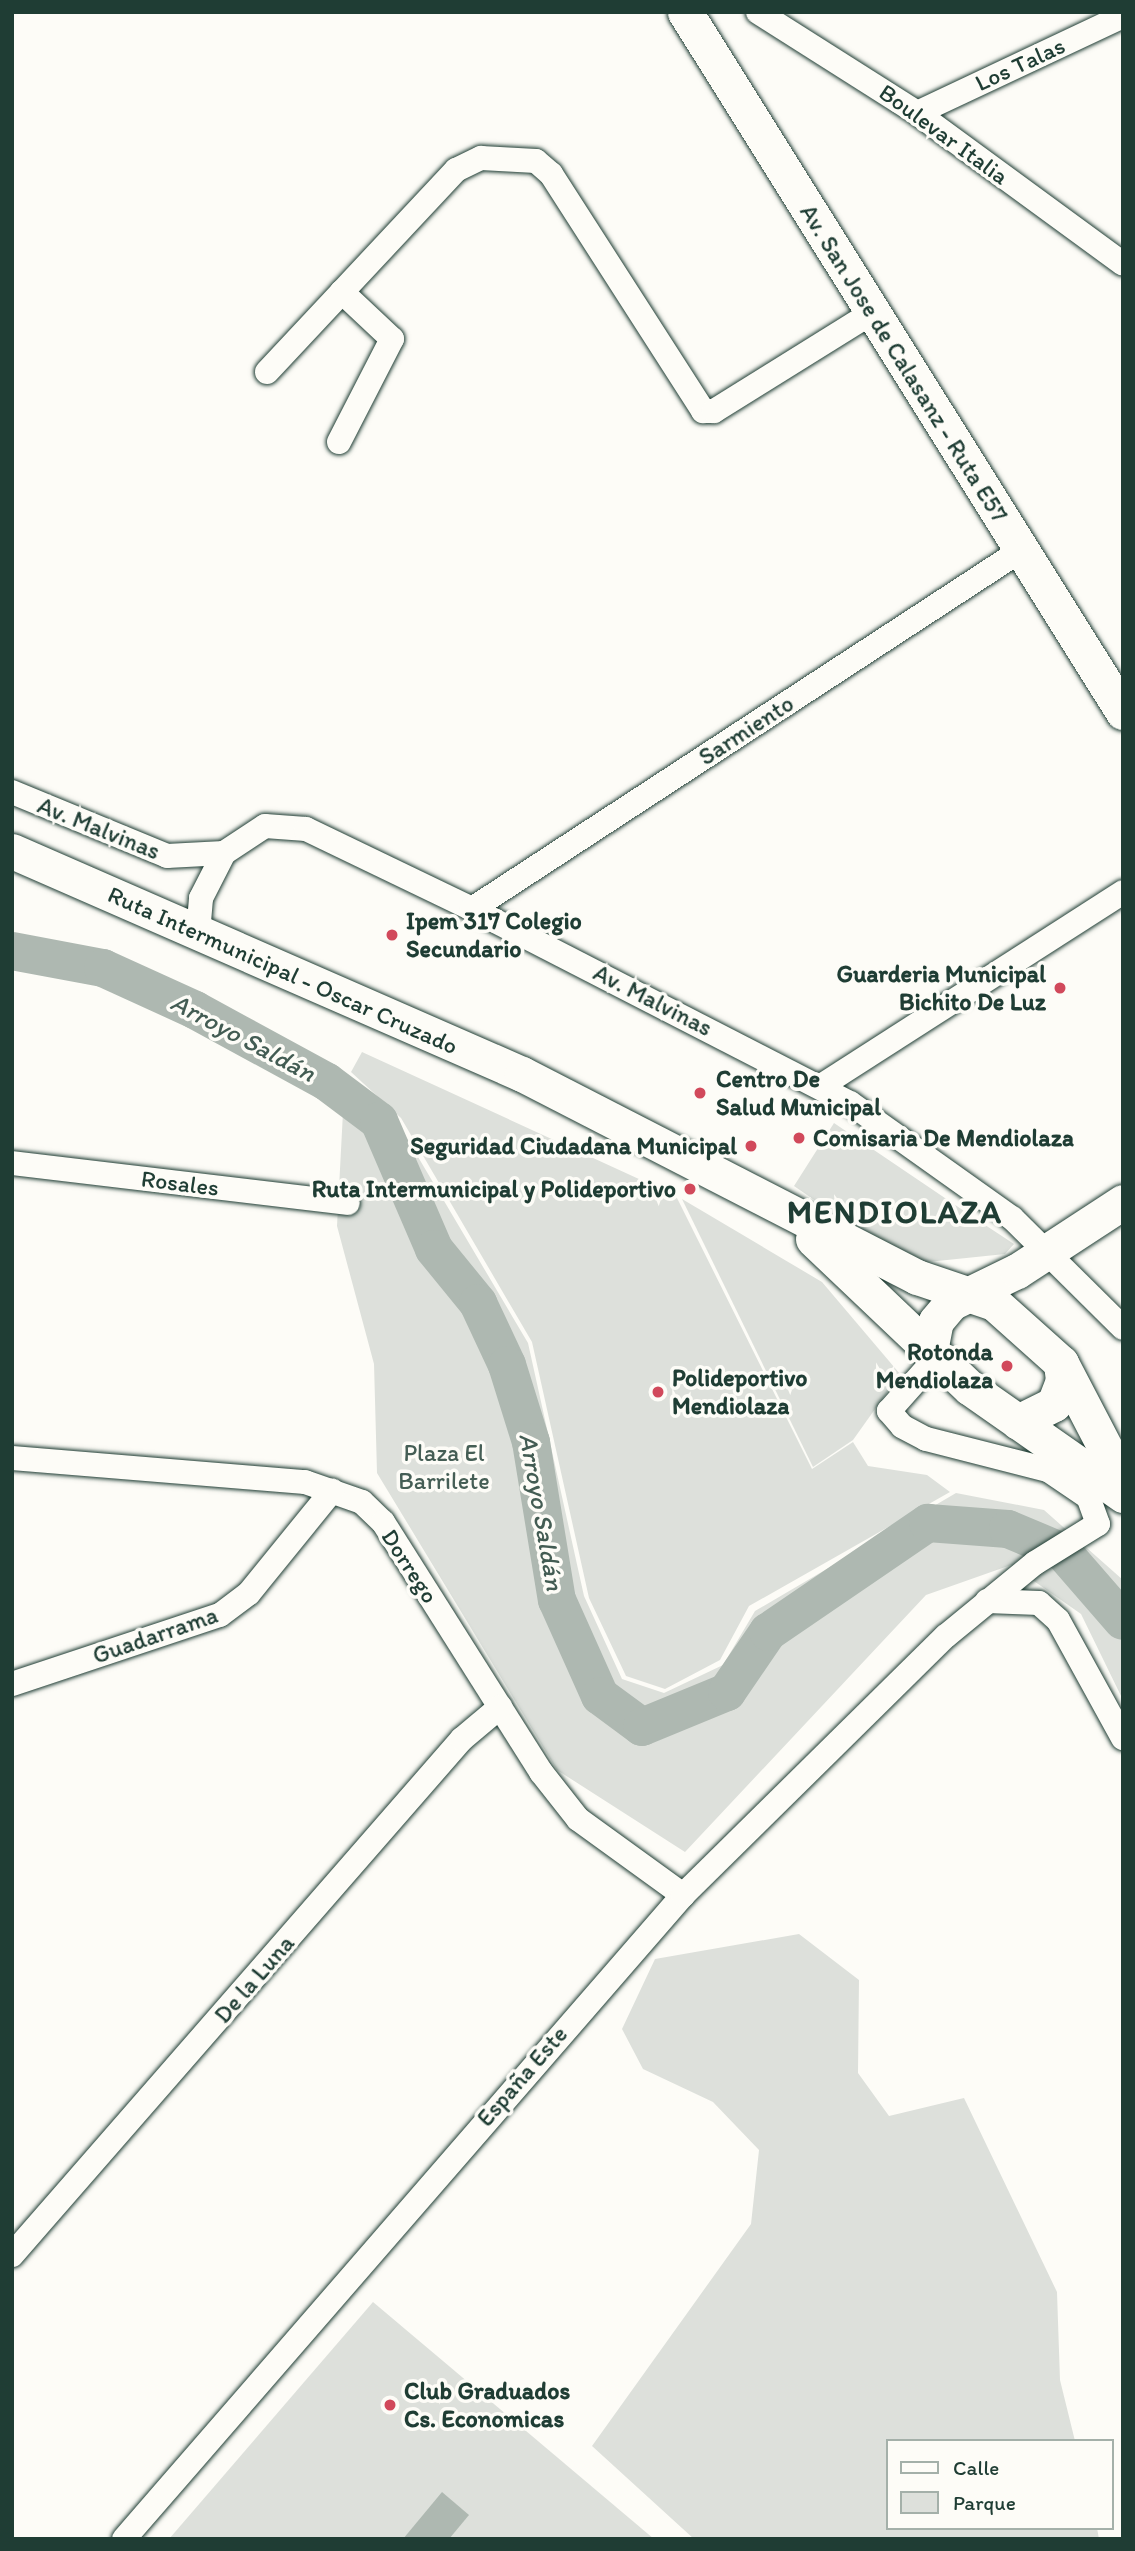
<!DOCTYPE html>
<meta charset="utf-8">
<style>
body{margin:0}
#map{position:relative;width:1135px;height:2551px;overflow:hidden;background:#fdfcf7;font-family:Itim,sans-serif}
div>[style]{position:absolute}
.green>*{inset:0;background:#dde0db}
.water>*{inset:0;background:#aeb8b1}
.river>*{height:38px;margin:-19px;padding:0 19px;transform-origin:19px;border-radius:19px;background:#aeb8b1}
.roads{filter:drop-shadow(0 0 2px #1f3d34) drop-shadow(0 0 2px #1f3d34)}
.street>*{height:24px;margin:-12px;padding:0 12px;transform-origin:12px;border-radius:12px;background:#fdfcf7}
.secondary>*{height:35px;margin:-17.5px;padding:0 17.5px;transform-origin:17.5px;border-radius:17.5px;background:#fdfcf7}
.dots>*{width:19px;height:19px;translate:-50% -50%;box-sizing:border-box;border:4px solid #fdfcf7;border-radius:50%}
span{translate:-50% -50%;white-space:nowrap;text-align:center;line-height:1.15;-webkit-text-stroke:7px #fdfcf7;paint-order:stroke}
.street-label{font-size:24px;color:#1f3d34}
.poi-label{font-size:24px;color:#1f3d34;font-weight:700}
.left{translate:0 -50%;text-align:left}
.right{translate:-100% -50%;text-align:right}
.park-label{font-size:24px;color:#455e55}
.water-label{font-size:26px;color:#435c53;font-style:italic}
.district-label{font-size:32px;color:#1f3d34;font-weight:700;letter-spacing:2px}
.frame{position:absolute;inset:0;border:14px solid #1f3d34;pointer-events:none}
.legend{position:absolute;left:886px;top:2439px;width:228px;height:91px;box-sizing:border-box;background:#fdfcf7;border:2px solid #a4b0a9;margin:0;padding:9px 12px;list-style:none;font-size:21px;color:#1f3d34}
.legend li{display:flex;align-items:center;gap:14px;height:35px}
.legend b{width:35px;border:2px solid #a4b0a9}
</style>
<div id="map">
<div class="green">
<i style="clip-path:polygon(362px 1052px,676px 1196px,812px 1469px,853px 1442px,868px 1466px,927px 1475px,950px 1492px,749px 1606px,720px 1660px,665px 1689px,626px 1676px,589px 1598px,532px 1342px,401px 1118px,351px 1072px)"></i>
<i style="clip-path:polygon(345px 1074px,398px 1123px,528px 1343px,584px 1596px,622px 1679px,664px 1693px,723px 1665px,755px 1611px,956px 1493px,1044px 1510px,1123px 1580px,1123px 1700px,1081px 1614px,1011px 1565px,926px 1595px,685px 1852px,557px 1770px,377px 1473px,374px 1364px,337px 1226px)"></i>
<i style="clip-path:polygon(834px 1123px,973px 1217px,1014px 1244px,1005px 1254px,918px 1263px,868px 1237px,794px 1186px)"></i>
<i style="clip-path:polygon(682px 1199px,822px 1282px,900px 1374px,853px 1440px,813px 1467px)"></i>
<i style="clip-path:polygon(799px 1934px,859px 1980px,858px 2073px,889px 2116px,964px 2098px,1057px 2292px,1060px 2380px,1075px 2441px,888px 2441px,888px 2528px,1097px 2528px,1099px 2539px,694px 2539px,592px 2446px,751px 2224px,759px 2150px,713px 2102px,643px 2069px,622px 2029px,655px 1959px)"></i>
<i style="clip-path:polygon(373px 2302px,654px 2539px,169px 2539px)"></i>
</div>
<div class="water">
<i style="clip-path:polygon(442px 2492px,469px 2515px,449px 2539px,403px 2539px)"></i>
</div>
<div class="river">
<i style="left:12px;top:951px;width:93px;rotate:10.6deg"></i>
<i style="left:103px;top:968px;width:101px;rotate:24.5deg"></i>
<i style="left:195px;top:1010px;width:150px;rotate:28.6deg"></i>
<i style="left:327px;top:1082px;width:65px;rotate:36.9deg"></i>
<i style="left:379px;top:1121px;width:139px;rotate:66.7deg"></i>
<i style="left:434px;top:1249px;width:70px;rotate:50.8deg"></i>
<i style="left:478px;top:1303px;width:68px;rotate:64.9deg"></i>
<i style="left:507px;top:1365px;width:81px;rotate:72.7deg"></i>
<i style="left:531px;top:1442px;width:160px;rotate:80.7deg"></i>
<i style="left:557px;top:1600px;width:105px;rotate:65.9deg"></i>
<i style="left:600px;top:1696px;width:52px;rotate:36.4deg"></i>
<i style="left:642px;top:1727px;width:92px;rotate:-22.4deg"></i>
<i style="left:727px;top:1692px;width:73px;rotate:-55.7deg"></i>
<i style="left:768px;top:1632px;width:194px;rotate:-34.3deg"></i>
<i style="left:928px;top:1523px;width:80px;rotate:4.3deg"></i>
<i style="left:1008px;top:1529px;width:60px;rotate:22.7deg"></i>
<i style="left:1063px;top:1552px;width:91px;rotate:49deg"></i>
</div>
<div class="roads">
<div class="street">
<i style="left:758px;top:12px;width:188px;rotate:32.4deg"></i>
<i style="left:917px;top:113px;width:255px;rotate:36.2deg"></i>
<i style="left:917px;top:113px;width:228px;rotate:-25.2deg"></i>
<i style="left:267px;top:372px;width:277px;rotate:-46.9deg"></i>
<i style="left:456px;top:170px;width:28px;rotate:-26deg"></i>
<i style="left:481px;top:158px;width:55px;rotate:3.1deg"></i>
<i style="left:536px;top:161px;width:20px;rotate:41deg"></i>
<i style="left:551px;top:174px;width:282px;rotate:57.3deg"></i>
<i style="left:703px;top:411px;width:11px"></i>
<i style="left:714px;top:411px;width:187px;rotate:-31.9deg"></i>
<i style="left:339px;top:442px;width:116px;rotate:-62.8deg"></i>
<i style="left:392px;top:339px;width:69px;rotate:-136.8deg"></i>
<i style="left:12px;top:792px;width:168px;rotate:22.4deg"></i>
<i style="left:167px;top:856px;width:57px;rotate:-3deg"></i>
<i style="left:224px;top:853px;width:49px;rotate:-33.4deg"></i>
<i style="left:265px;top:826px;width:41px;rotate:4.2deg"></i>
<i style="left:306px;top:829px;width:184px;rotate:25.7deg"></i>
<i style="left:472px;top:909px;width:425px;rotate:27.2deg"></i>
<i style="left:850px;top:1103px;width:199px;rotate:35.4deg"></i>
<i style="left:1012px;top:1218px;width:156px;rotate:44.7deg"></i>
<i style="left:472px;top:909px;width:655px;rotate:-33.16deg"></i>
<i style="left:198px;top:933px;width:35px;rotate:-85deg"></i>
<i style="left:201px;top:898px;width:51px;rotate:-62.9deg"></i>
<i style="left:821px;top:1086px;width:359px;rotate:-32.7deg"></i>
<i style="left:12px;top:1163px;width:338px;rotate:6.8deg"></i>
<i style="left:12px;top:1458px;width:294px;rotate:4.7deg"></i>
<i style="left:305px;top:1482px;width:60px;rotate:19.3deg"></i>
<i style="left:362px;top:1502px;width:29px;rotate:44deg"></i>
<i style="left:383px;top:1522px;width:296px;rotate:57.7deg"></i>
<i style="left:541px;top:1772px;width:60px;rotate:51.8deg"></i>
<i style="left:578px;top:1819px;width:130px;rotate:35.9deg"></i>
<i style="left:987px;top:1601px;width:52px;rotate:2.2deg"></i>
<i style="left:1039px;top:1603px;width:25px;rotate:42deg"></i>
<i style="left:1058px;top:1620px;width:135px;rotate:61.2deg"></i>
<i style="left:12px;top:1684px;width:219px;rotate:-18.4deg"></i>
<i style="left:220px;top:1615px;width:36px;rotate:-37deg"></i>
<i style="left:249px;top:1593px;width:132px;rotate:-50.9deg"></i>
<i style="left:12px;top:2255px;width:685px;rotate:-48.91deg"></i>
<i style="left:462px;top:1739px;width:50px;rotate:-40.1deg"></i>
<i style="left:124px;top:2539px;width:853px;rotate:-49.04deg"></i>
<i style="left:683px;top:1895px;width:369px;rotate:-44.6deg"></i>
<i style="left:946px;top:1636px;width:115px;rotate:-39.4deg"></i>
<i style="left:1035px;top:1563px;width:74px;rotate:-31.8deg"></i>
<i style="left:1098px;top:1524px;width:29px;rotate:-110deg"></i>
<i style="left:1088px;top:1497px;width:48px;rotate:-146deg"></i>
<i style="left:1048px;top:1470px;width:126px;rotate:-165.7deg"></i>
<i style="left:926px;top:1439px;width:27px;rotate:-152deg"></i>
<i style="left:902px;top:1426px;width:20px;rotate:-131deg"></i>
<i style="left:889px;top:1411px;width:72px;rotate:-48.4deg"></i>
</div>
<div class="secondary">
<i style="left:685px;top:12px;width:826px;rotate:57.97deg"></i>
<i style="left:12px;top:851px;width:557px;rotate:23.62deg"></i>
<i style="left:522px;top:1074px;width:444px;rotate:27.2deg"></i>
<i style="left:917px;top:1277px;width:81px;rotate:18.7deg"></i>
<i style="left:994px;top:1303px;width:90px;rotate:41.8deg"></i>
<i style="left:1061px;top:1363px;width:134px;rotate:62.5deg"></i>
<i style="left:813px;top:1239px;width:216px;rotate:43.5deg"></i>
<i style="left:970px;top:1388px;width:187px;rotate:35deg"></i>
<i style="left:931px;top:1346px;width:25px;rotate:-79deg"></i>
<i style="left:936px;top:1321px;width:23px;rotate:-50deg"></i>
<i style="left:951px;top:1303px;width:73px;rotate:-25.9deg"></i>
<i style="left:1017px;top:1271px;width:126px;rotate:-33.1deg"></i>
<i style="left:1018px;top:1422px;width:40px;rotate:-26.6deg"></i>
<i style="left:1054px;top:1404px;width:26px;rotate:-69deg"></i>
<i style="left:1063px;top:1380px;width:17px;rotate:-97deg"></i>
</div>
</div>
<div class="dots">
<i style="left:392px;top:935px;background:#d1495b"></i>
<i style="left:1060px;top:988px;background:#d1495b"></i>
<i style="left:700px;top:1093px;background:#d1495b"></i>
<i style="left:799px;top:1138px;background:#d1495b"></i>
<i style="left:751px;top:1146px;background:#d1495b"></i>
<i style="left:690px;top:1189px;background:#d1495b"></i>
<i style="left:1007px;top:1366px;background:#d1495b"></i>
<i style="left:658px;top:1392px;background:#d1495b"></i>
<i style="left:390px;top:2405px;background:#d1495b"></i>
</div>
<div class="street-label">
<span style="left:1020px;top:64px;rotate:-25deg">Los Talas</span>
<span style="left:944px;top:134px;rotate:36deg">Boulevar Italia</span>
<span style="left:904px;top:363px;rotate:58deg">Av. San Jose de Calasanz - Ruta E57</span>
<span style="left:746px;top:730px;rotate:-33deg">Sarmiento</span>
<span style="left:99px;top:828px;rotate:22deg">Av. Malvinas</span>
<span style="left:283px;top:970px;rotate:24deg">Ruta Intermunicipal - Oscar Cruzado</span>
<span style="left:653px;top:1000px;rotate:27deg">Av. Malvinas</span>
<span style="left:180px;top:1183px;rotate:7deg">Rosales</span>
<span style="left:410px;top:1566px;rotate:57deg">Dorrego</span>
<span style="left:155px;top:1635px;rotate:-19deg">Guadarrama</span>
<span style="left:254px;top:1979px;rotate:-49deg">De la Luna</span>
<span style="left:522px;top:2076px;rotate:-49deg">España Este</span>
</div>
<div class="poi-label">
<span class="left" style="left:406px;top:935px">Ipem 317 Colegio<br>Secundario</span>
<span class="right" style="left:1046px;top:988px">Guarderia Municipal<br>Bichito De Luz</span>
<span class="left" style="left:716px;top:1093px">Centro De<br>Salud Municipal</span>
<span class="left" style="left:813px;top:1138px">Comisaria De Mendiolaza</span>
<span class="right" style="left:737px;top:1146px">Seguridad Ciudadana Municipal</span>
<span class="right" style="left:676px;top:1189px">Ruta Intermunicipal y Polideportivo</span>
<span class="right" style="left:993px;top:1366px">Rotonda<br>Mendiolaza</span>
<span class="left" style="left:672px;top:1392px">Polideportivo<br>Mendiolaza</span>
<span class="left" style="left:404px;top:2405px">Club Graduados<br>Cs. Economicas</span>
</div>
<div class="park-label">
<span style="left:444px;top:1467px">Plaza El<br>Barrilete</span>
</div>
<div class="water-label">
<span style="left:243px;top:1038px;rotate:28deg">Arroyo Saldán</span>
<span style="left:541px;top:1512px;rotate:80deg">Arroyo Saldán</span>
</div>
<div class="district-label">
<span style="left:895px;top:1212px">MENDIOLAZA</span>
</div>
<div class="frame"></div>
<ul class="legend">
<li><b style="height:9px;background:#fdfcf7"></b>Calle</li>
<li><b style="height:19px;background:#dde0db"></b>Parque</li>
</ul>
</div>
